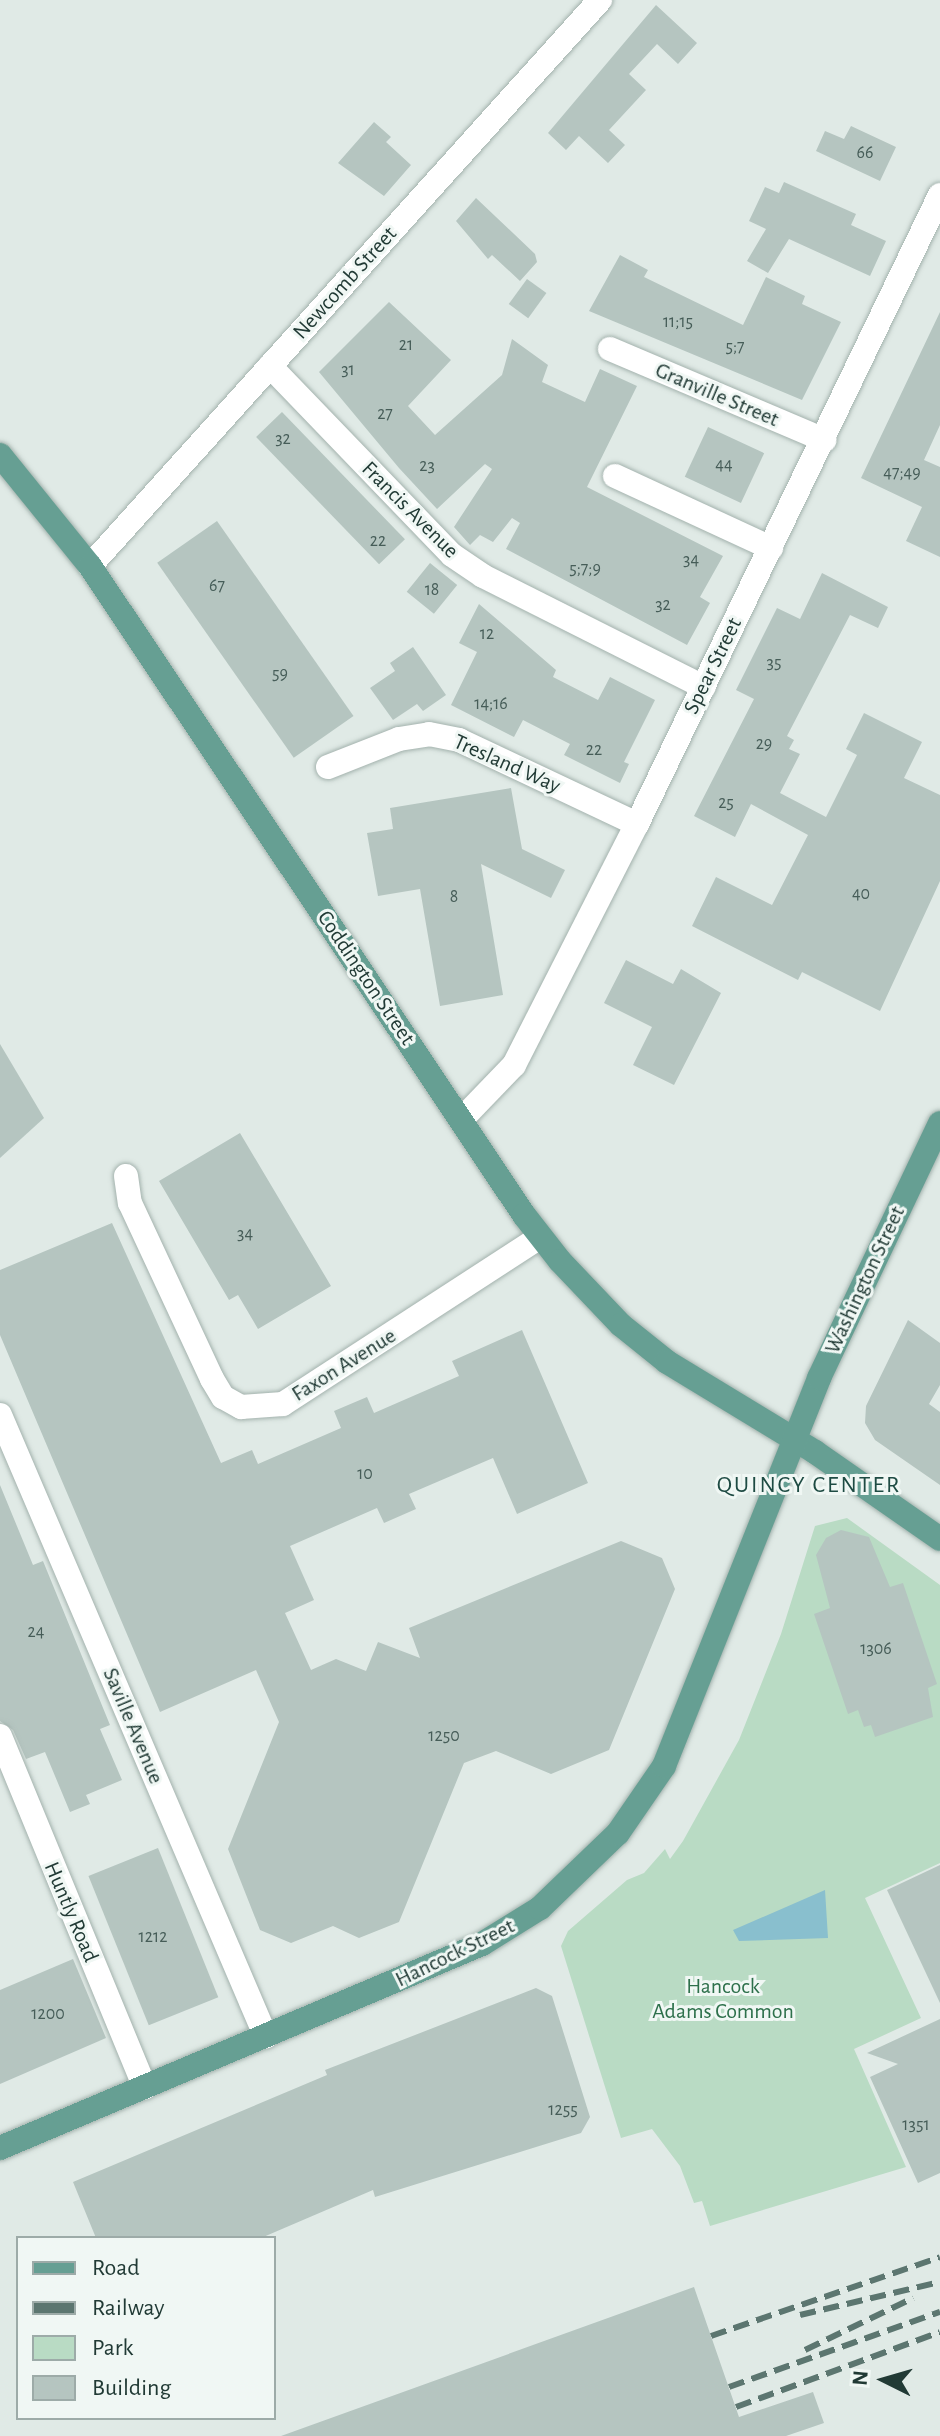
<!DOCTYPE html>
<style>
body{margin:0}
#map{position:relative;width:940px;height:2436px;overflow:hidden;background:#e0eae6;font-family:"Alegreya Sans",sans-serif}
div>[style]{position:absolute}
.green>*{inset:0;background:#b9dbc4}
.water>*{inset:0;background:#89bfce}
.building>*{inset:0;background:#b5c5c0;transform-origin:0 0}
.roads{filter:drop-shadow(0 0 2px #a3b2ad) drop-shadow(0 0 2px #a3b2ad)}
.minor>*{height:24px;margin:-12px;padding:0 12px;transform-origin:12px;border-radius:12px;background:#fff}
.major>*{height:24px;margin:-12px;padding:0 12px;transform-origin:12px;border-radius:12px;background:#669f93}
.rail>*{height:6px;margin-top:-3px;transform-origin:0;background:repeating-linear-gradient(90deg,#5c7670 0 16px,transparent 0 24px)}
span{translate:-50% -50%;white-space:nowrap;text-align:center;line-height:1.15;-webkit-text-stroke:6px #f0f7f4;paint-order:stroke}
.number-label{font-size:18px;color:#465d58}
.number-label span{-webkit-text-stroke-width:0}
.street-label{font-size:22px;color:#213a35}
.park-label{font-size:22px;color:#2d704b}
.neighbourhood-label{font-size:24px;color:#1e4b43;letter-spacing:2px}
.legend{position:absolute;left:16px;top:2236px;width:260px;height:184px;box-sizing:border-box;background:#f0f7f4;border:2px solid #9daba8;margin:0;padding:10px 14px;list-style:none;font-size:24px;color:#213a35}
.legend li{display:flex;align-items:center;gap:16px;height:40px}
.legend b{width:40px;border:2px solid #9daba8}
.north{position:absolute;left:844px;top:2340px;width:80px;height:80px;-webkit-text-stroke:6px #f0f7f4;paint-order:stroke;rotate:275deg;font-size:22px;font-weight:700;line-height:32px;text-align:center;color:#213a35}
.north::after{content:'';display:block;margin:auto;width:28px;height:36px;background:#213a35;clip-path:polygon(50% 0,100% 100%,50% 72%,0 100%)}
</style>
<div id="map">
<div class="green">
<i style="clip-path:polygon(847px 1518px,940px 1585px,940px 1863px,865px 1898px,921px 2018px,854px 2049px,906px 2167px,710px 2226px,702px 2201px,694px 2203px,680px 2166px,652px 2129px,621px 2138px,561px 1946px,568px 1931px,627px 1880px,644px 1873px,665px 1849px,670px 1859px,683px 1841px,739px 1740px,781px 1634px,815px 1526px)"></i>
</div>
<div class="water">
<i style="clip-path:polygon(825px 1890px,828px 1938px,739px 1941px,733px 1930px)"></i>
</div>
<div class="building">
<i style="clip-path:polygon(656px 5px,697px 43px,678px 64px,657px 44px,629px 74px,646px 90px,609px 130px,625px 145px,608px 163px,579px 136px,566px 150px,548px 133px)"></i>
<i style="clip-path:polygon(374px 122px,391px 137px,386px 142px,411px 165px,384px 196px,338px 163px)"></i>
<i style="clip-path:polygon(851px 126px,896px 147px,880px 181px,816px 151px,825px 131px,844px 139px)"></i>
<i style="clip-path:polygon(784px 182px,856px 214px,851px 225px,886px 241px,870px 276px,789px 239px,768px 273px,747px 261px,766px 229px,749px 221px,765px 187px,779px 193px)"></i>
<i style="clip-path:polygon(476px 198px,535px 254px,537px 262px,520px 281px,492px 255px,488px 259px,456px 221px)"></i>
<i style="clip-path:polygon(620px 255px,648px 270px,644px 277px,743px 325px,766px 277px,805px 296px,802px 304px,841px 322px,802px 400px,589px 311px)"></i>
<i style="left:527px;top:279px;width:24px;height:31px;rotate:36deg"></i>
<i style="clip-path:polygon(389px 302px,451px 360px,408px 406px,435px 435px,502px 375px,512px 339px,548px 365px,542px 382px,585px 402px,600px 369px,637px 386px,587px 487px,723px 556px,700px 597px,710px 603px,687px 645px,506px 549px,520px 523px,512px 518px,493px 542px,480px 535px,470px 545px,454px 527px,492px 469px,485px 464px,437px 509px,399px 468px,319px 372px)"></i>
<i style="clip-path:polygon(940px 312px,940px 425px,924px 460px,940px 467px,940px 557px,906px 541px,922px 507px,861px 478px)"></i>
<i style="left:282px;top:412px;width:177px;height:36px;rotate:46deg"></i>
<i style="left:708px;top:427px;width:62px;height:55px;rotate:25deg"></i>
<i style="left:217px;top:521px;width:238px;height:73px;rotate:55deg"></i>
<i style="left:430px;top:563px;width:35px;height:37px;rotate:39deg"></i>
<i style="clip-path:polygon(822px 573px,888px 607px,878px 628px,850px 615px,787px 736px,794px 740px,789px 749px,800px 754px,780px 793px,826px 817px,857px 755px,846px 749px,864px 713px,922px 742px,904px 778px,940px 795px,940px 881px,880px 1011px,802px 972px,798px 980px,692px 926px,716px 877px,772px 905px,808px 835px,751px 804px,735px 837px,694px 816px,754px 699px,736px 690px,777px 608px,800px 619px)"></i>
<i style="clip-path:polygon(479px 604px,556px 670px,553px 677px,598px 700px,610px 677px,655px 700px,624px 762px,629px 764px,620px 783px,564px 755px,570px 744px,523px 720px,514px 737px,451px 705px,477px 652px,459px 643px)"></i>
<i style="clip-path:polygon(413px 647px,446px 695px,423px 711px,417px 704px,393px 720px,370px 688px,395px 671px,390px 663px)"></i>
<i style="clip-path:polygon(511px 788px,522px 849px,565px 870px,551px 898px,481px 864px,503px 995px,440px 1006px,420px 889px,378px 896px,367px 833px,393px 829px,390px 808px)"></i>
<i style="clip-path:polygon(626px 960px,673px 984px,681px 969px,721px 993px,674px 1085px,633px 1065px,652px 1027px,604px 1003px)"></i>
<i style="clip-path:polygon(0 1044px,44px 1118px,0 1158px)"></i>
<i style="clip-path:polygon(240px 1133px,331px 1286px,258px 1329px,238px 1295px,229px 1300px,159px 1181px)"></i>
<i style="clip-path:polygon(112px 1223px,221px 1463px,252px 1450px,258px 1464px,341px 1428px,334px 1411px,367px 1397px,374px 1413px,459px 1376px,452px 1361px,522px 1330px,588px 1483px,517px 1514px,493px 1458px,409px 1494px,416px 1509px,384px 1523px,377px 1508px,290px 1546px,314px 1600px,285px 1613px,311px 1670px,336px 1659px,366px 1671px,378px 1642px,420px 1658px,409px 1628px,621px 1541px,662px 1558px,675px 1589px,609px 1750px,551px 1774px,496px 1751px,464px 1763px,399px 1922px,359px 1938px,333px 1926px,291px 1943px,260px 1930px,228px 1849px,279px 1722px,256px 1670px,160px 1712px,0 1335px,0 1270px)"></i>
<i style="clip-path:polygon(908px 1320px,940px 1343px,940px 1385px,929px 1404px,940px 1412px,940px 1485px,875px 1440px,865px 1423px,866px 1406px)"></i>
<i style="clip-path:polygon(0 1485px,33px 1565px,43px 1561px,110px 1725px,100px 1729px,122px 1780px,86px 1795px,90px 1804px,70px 1812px,45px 1752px,26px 1759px,13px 1730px,0 1721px)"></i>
<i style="clip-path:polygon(841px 1530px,869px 1537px,890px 1587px,903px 1583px,937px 1684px,928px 1688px,933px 1717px,875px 1737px,871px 1725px,864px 1727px,858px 1710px,848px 1714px,814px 1614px,830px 1608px,816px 1555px,826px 1538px)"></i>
<i style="left:158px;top:1848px;width:161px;height:75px;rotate:68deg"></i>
<i style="clip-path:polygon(940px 1865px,940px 2003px,887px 1890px)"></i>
<i style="clip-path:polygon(73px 1959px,106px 2038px,0 2084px,0 1990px)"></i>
<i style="clip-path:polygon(536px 1988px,552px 1996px,590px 2117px,581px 2133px,375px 2197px,373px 2190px,261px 2238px,96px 2238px,73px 2182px,327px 2075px,325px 2070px)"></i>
<i style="clip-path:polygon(940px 2019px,940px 2173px,918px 2183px,870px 2077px,898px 2064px,867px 2053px)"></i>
<i style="clip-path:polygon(694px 2287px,739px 2417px,813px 2392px,824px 2423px,786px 2436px,281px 2436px)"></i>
</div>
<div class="roads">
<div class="minor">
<i style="left:610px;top:349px;width:233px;rotate:23deg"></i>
<i style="left:270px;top:366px;width:262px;rotate:46.1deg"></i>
<i style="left:452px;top:555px;width:37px;rotate:34deg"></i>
<i style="left:483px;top:576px;width:247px;rotate:26.7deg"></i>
<i style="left:615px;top:476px;width:172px;rotate:24.8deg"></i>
<i style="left:90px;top:566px;width:762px;rotate:-47.98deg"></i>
<i style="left:328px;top:767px;width:76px;rotate:-21.5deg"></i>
<i style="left:399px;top:739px;width:30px;rotate:-9deg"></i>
<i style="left:429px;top:734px;width:31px;rotate:11deg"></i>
<i style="left:459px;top:740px;width:197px;rotate:25.3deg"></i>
<i style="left:461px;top:1120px;width:76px;rotate:-46.1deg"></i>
<i style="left:514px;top:1065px;width:271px;rotate:-63deg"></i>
<i style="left:637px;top:824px;width:698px;rotate:-64.28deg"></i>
<i style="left:126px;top:1176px;width:27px;rotate:82deg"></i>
<i style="left:130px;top:1203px;width:194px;rotate:65deg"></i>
<i style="left:212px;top:1379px;width:21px;rotate:59deg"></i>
<i style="left:223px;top:1397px;width:21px;rotate:29deg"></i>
<i style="left:241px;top:1407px;width:42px;rotate:-4.1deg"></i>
<i style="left:283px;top:1404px;width:306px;rotate:-33deg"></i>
<i style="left:0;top:1415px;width:676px;rotate:66.85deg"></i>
<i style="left:0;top:1736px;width:380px;rotate:67.6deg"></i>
</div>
<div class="major">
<i style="left:0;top:455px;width:143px;rotate:51deg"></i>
<i style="left:90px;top:566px;width:781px;rotate:56.23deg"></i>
<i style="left:524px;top:1215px;width:58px;rotate:52deg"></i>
<i style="left:560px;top:1261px;width:88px;rotate:46.4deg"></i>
<i style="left:621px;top:1325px;width:59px;rotate:38.8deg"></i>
<i style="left:667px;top:1362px;width:173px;rotate:31.3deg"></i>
<i style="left:815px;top:1452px;width:152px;rotate:34.8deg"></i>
<i style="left:0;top:2148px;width:523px;rotate:-22.94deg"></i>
<i style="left:482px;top:1944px;width:68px;rotate:-31.8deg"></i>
<i style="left:540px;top:1908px;width:108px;rotate:-43.9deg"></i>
<i style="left:618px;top:1833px;width:81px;rotate:-55.5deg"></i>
<i style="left:664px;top:1766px;width:418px;rotate:-68.2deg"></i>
<i style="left:819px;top:1378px;width:282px;rotate:-64.6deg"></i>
</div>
</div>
<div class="rail">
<i style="left:800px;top:2315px;width:144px;rotate:-13.3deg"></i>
<i style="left:711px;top:2336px;width:242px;rotate:-19deg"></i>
<i style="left:805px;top:2350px;width:120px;rotate:-25.7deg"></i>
<i style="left:729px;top:2387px;width:224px;rotate:-19.6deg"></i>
<i style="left:736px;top:2407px;width:217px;rotate:-20.2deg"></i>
</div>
<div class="number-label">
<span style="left:865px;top:153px">66</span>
<span style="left:678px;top:322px">11;15</span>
<span style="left:406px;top:345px">21</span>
<span style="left:735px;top:347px">5;7</span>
<span style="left:348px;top:370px">31</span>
<span style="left:385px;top:414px">27</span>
<span style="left:283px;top:439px">32</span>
<span style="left:724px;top:465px">44</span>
<span style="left:427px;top:466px">23</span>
<span style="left:902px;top:473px">47;49</span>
<span style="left:378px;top:541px">22</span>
<span style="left:691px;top:560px">34</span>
<span style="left:585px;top:569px">5;7;9</span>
<span style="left:217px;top:586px">67</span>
<span style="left:432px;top:590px">18</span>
<span style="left:663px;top:605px">32</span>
<span style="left:487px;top:634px">12</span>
<span style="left:774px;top:663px">35</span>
<span style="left:280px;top:674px">59</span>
<span style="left:491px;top:704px">14;16</span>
<span style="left:764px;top:744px">29</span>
<span style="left:594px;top:750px">22</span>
<span style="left:726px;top:803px">25</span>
<span style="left:861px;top:894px">40</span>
<span style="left:454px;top:897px">8</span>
<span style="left:245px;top:1234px">34</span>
<span style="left:365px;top:1474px">10</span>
<span style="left:36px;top:1632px">24</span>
<span style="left:876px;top:1649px">1306</span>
<span style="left:444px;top:1736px">1250</span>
<span style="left:153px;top:1937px">1212</span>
<span style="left:48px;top:2014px">1200</span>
<span style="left:563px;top:2110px">1255</span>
<span style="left:916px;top:2125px">1351</span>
</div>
<div class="street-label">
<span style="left:345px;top:283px;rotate:-48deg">Newcomb Street</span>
<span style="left:717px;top:395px;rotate:23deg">Granville Street</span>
<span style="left:410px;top:510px;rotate:45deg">Francis Avenue</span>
<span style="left:713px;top:666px;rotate:-64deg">Spear Street</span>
<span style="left:507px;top:764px;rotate:24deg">Tresland Way</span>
<span style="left:366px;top:978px;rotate:56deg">Coddington Street</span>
<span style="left:865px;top:1280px;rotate:-65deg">Washington Street</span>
<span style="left:344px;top:1365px;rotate:-32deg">Faxon Avenue</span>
<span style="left:133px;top:1726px;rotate:67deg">Saville Avenue</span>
<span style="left:71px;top:1912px;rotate:67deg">Huntly Road</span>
<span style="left:455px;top:1953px;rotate:-26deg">Hancock Street</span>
</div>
<div class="park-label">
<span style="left:723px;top:1999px">Hancock<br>Adams Common</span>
</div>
<div class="neighbourhood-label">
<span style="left:809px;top:1486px">QUINCY CENTER</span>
</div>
<ul class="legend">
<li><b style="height:10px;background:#669f93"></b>Road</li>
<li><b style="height:10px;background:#5c7670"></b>Railway</li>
<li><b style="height:22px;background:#b9dbc4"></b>Park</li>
<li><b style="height:22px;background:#b5c5c0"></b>Building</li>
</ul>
<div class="north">N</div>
</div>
